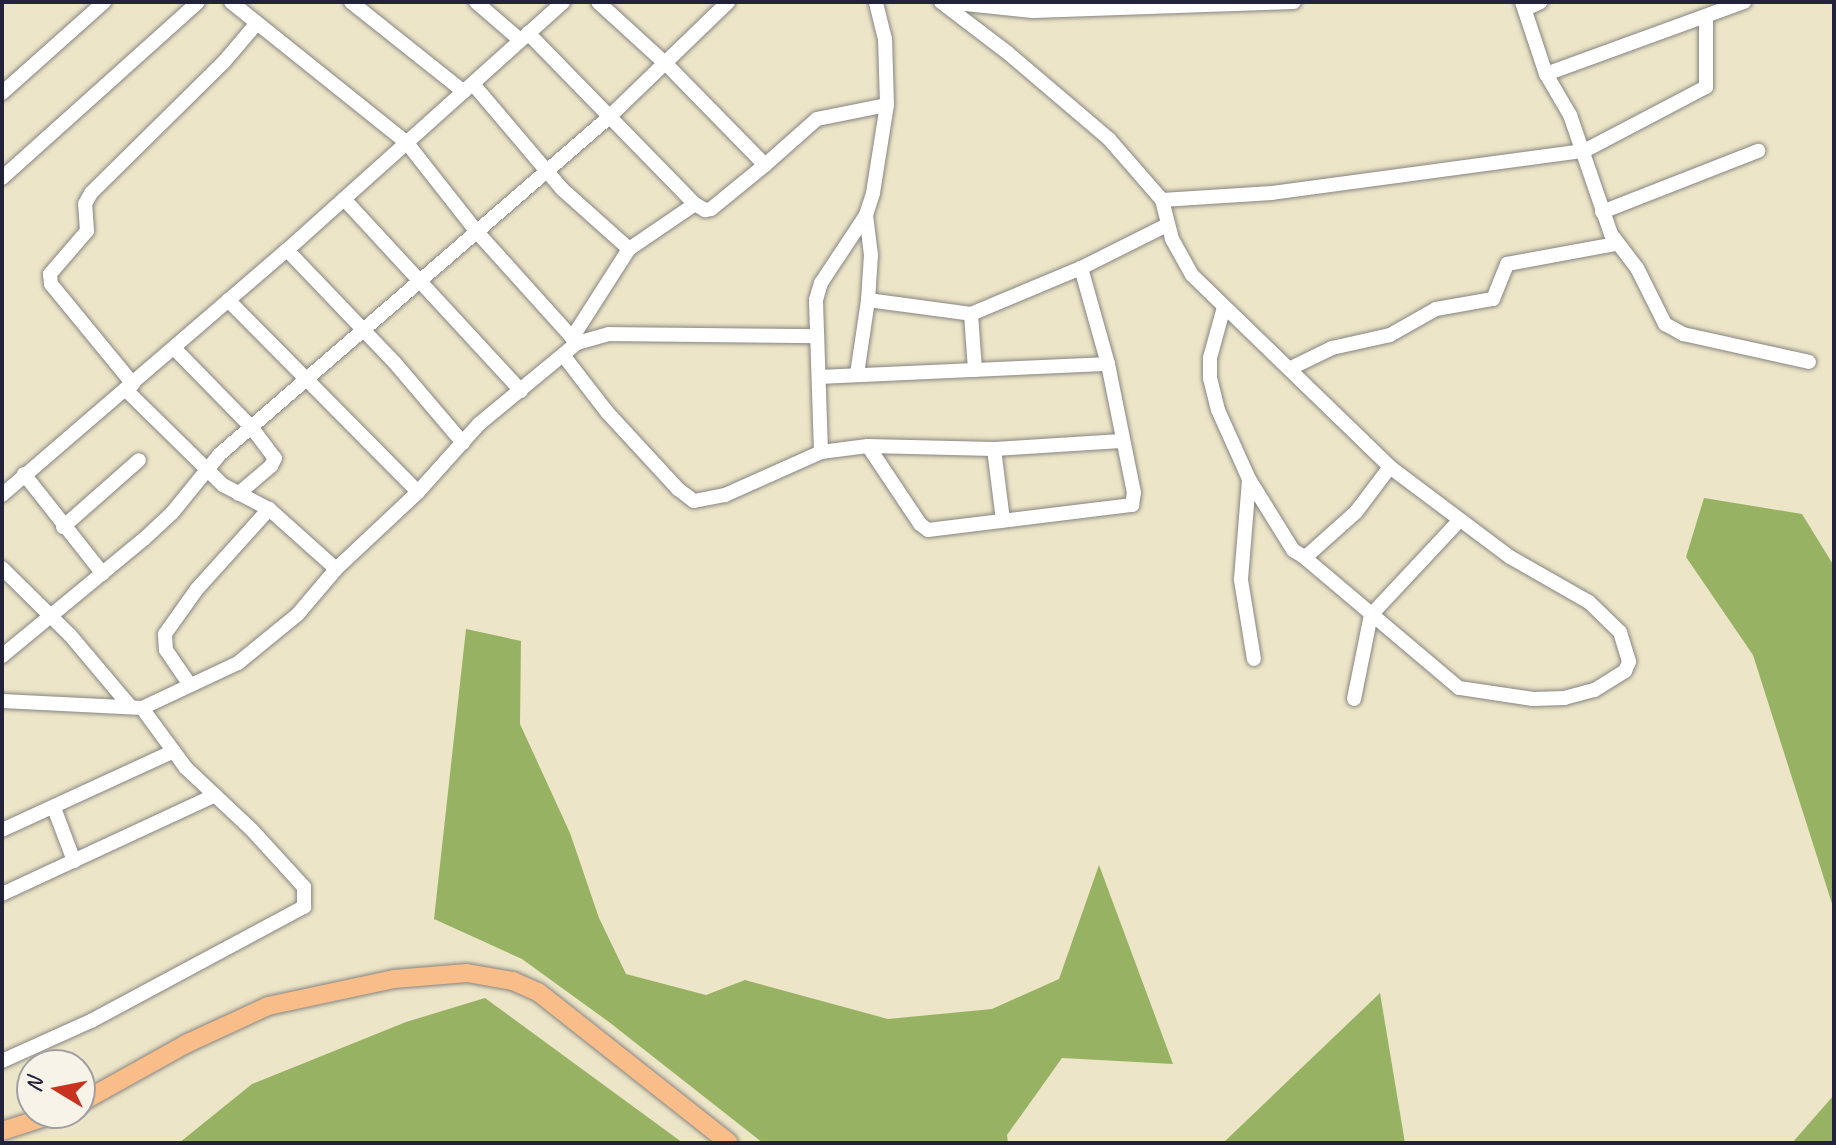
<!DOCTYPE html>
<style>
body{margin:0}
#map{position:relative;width:1836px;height:1145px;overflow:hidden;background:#ece5c7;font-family:Caveat,sans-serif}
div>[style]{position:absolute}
.forest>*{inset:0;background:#98b263}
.roads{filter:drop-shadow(0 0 2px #878481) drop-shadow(0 0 2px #878481)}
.minor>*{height:14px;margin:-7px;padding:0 7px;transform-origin:7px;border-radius:7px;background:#fff}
.major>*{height:18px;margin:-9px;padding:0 9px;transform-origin:9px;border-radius:9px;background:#f8bd89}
span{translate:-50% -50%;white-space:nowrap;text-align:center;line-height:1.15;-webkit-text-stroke:8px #f7f3e8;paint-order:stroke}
.frame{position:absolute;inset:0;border:4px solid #22223b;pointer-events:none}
.north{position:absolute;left:16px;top:1049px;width:80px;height:80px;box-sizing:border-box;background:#f7f3e8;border:2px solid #a29fa3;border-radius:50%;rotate:280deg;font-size:22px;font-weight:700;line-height:32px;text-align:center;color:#22223b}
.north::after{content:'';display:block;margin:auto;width:28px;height:36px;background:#c8321e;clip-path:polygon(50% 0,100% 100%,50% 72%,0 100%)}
</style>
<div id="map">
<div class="forest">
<i style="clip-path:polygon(1704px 498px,1802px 514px,1834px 566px,1834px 910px,1753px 655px,1686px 557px)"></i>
<i style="clip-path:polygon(466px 629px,521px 641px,520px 724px,570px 833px,599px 918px,626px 974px,706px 995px,745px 980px,888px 1019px,992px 1009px,1059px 979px,1099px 865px,1173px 1064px,1062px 1058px,1007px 1135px,1008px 1143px,763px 1143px,609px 1022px,522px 959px,434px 919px)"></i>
<i style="clip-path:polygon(1380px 993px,1405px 1143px,1223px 1143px)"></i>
<i style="clip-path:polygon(485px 998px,683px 1143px,179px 1143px,252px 1084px,406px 1022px)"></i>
<i style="clip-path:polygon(1834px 1095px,1834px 1143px,1792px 1143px)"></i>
</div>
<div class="roads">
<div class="minor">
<i style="left:231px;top:2px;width:226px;rotate:38.7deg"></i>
<i style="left:407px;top:143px;width:113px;rotate:51.8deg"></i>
<i style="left:477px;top:232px;width:149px;rotate:48deg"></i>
<i style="left:351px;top:2px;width:144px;rotate:38.5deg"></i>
<i style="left:476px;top:2px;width:58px;rotate:40.8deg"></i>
<i style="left:941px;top:2px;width:84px;rotate:37.3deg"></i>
<i style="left:1008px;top:53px;width:133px;rotate:40.4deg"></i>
<i style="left:1109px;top:139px;width:81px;rotate:49deg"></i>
<i style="left:1162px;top:200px;width:40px;rotate:75.6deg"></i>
<i style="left:1172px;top:239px;width:41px;rotate:60.9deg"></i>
<i style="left:1192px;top:275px;width:276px;rotate:44.1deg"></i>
<i style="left:1390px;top:467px;width:150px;rotate:36.9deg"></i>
<i style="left:1510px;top:557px;width:91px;rotate:29.7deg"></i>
<i style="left:1589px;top:602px;width:43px;rotate:44.1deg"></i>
<i style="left:1620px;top:632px;width:31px;rotate:73deg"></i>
<i style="left:1629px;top:662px;width:10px;rotate:114deg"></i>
<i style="left:1625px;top:671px;width:36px;rotate:148deg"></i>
<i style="left:1594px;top:690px;width:30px;rotate:165deg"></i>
<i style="left:1565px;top:698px;width:32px;rotate:178deg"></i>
<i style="left:1533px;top:699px;width:75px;rotate:-171.5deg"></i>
<i style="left:1459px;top:688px;width:203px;rotate:-139.8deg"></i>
<i style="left:946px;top:2px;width:87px;rotate:5.9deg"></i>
<i style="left:1033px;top:11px;width:261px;rotate:-2deg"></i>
<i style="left:1522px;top:2px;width:76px;rotate:71.6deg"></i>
<i style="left:1546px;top:74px;width:48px;rotate:59.7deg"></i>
<i style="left:1570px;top:115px;width:126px;rotate:71deg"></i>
<i style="left:1611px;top:234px;width:43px;rotate:52.6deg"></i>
<i style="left:1637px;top:268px;width:63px;rotate:63.4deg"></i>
<i style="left:1665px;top:324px;width:21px;rotate:29deg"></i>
<i style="left:1683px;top:334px;width:129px;rotate:12.5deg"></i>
<i style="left:1525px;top:9px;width:17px;rotate:-24deg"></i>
<i style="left:528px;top:33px;width:239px;rotate:45.7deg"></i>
<i style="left:695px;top:204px;width:12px;rotate:31deg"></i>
<i style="left:705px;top:210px;width:6px;rotate:-9deg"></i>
<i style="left:711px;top:209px;width:70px;rotate:-39.2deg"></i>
<i style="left:765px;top:165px;width:140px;rotate:-134.4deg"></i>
<i style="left:667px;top:65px;width:93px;rotate:-137.6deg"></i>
<i style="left:1546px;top:74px;width:211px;rotate:-20deg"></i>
<i style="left:473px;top:84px;width:138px;rotate:49.7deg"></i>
<i style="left:562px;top:189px;width:90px;rotate:41.8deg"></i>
<i style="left:2px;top:93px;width:137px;rotate:-41.7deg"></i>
<i style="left:765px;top:165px;width:69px;rotate:-41.5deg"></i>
<i style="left:817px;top:119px;width:71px;rotate:-11.3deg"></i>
<i style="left:2px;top:178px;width:263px;rotate:-41.9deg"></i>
<i style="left:344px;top:199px;width:261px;rotate:47.3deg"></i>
<i style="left:1162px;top:200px;width:110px;rotate:-3.6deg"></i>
<i style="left:1272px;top:193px;width:315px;rotate:-7.7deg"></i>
<i style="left:1584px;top:151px;width:138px;rotate:-27.7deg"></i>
<i style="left:1706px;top:87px;width:68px;rotate:-90deg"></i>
<i style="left:1602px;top:212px;width:168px;rotate:-21.4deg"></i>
<i style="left:866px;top:215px;width:40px;rotate:82.9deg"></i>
<i style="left:871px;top:255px;width:45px;rotate:93.8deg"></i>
<i style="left:868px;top:300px;width:104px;rotate:7.7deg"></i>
<i style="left:971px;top:314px;width:119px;rotate:-22.7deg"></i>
<i style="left:1081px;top:268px;width:96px;rotate:-26.6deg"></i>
<i style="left:287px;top:250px;width:156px;rotate:46.3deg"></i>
<i style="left:395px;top:363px;width:105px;rotate:49.6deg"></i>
<i style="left:228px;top:300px;width:270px;rotate:45.3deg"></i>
<i style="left:1224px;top:307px;width:53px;rotate:105.4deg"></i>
<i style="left:1210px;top:358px;width:20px;rotate:90deg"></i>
<i style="left:1210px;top:378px;width:33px;rotate:76deg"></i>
<i style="left:1218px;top:410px;width:76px;rotate:65.8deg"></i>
<i style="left:1249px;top:479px;width:84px;rotate:58.2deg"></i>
<i style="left:1293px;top:550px;width:13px;rotate:32deg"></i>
<i style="left:1304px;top:557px;width:6px;rotate:-31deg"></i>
<i style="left:1309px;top:554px;width:63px;rotate:-41.8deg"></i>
<i style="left:1356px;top:512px;width:56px;rotate:-52.9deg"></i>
<i style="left:971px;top:314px;width:56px;rotate:85.9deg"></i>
<i style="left:572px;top:338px;width:106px;rotate:-57.4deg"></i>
<i style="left:629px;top:249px;width:80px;rotate:-34.3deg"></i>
<i style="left:174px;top:348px;width:112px;rotate:45.7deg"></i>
<i style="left:252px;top:428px;width:38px;rotate:53deg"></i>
<i style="left:275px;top:458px;width:9px;rotate:117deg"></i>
<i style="left:271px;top:466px;width:43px;rotate:139.7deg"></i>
<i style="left:563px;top:355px;width:72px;rotate:52.3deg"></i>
<i style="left:607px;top:412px;width:105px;rotate:47.3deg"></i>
<i style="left:678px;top:489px;width:20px;rotate:37deg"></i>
<i style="left:694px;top:501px;width:32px;rotate:-11deg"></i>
<i style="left:725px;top:495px;width:105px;rotate:-24.1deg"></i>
<i style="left:821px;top:452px;width:152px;rotate:-91.9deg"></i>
<i style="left:816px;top:300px;width:18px;rotate:-74deg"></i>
<i style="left:821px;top:283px;width:82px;rotate:-56.5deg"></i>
<i style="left:866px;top:215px;width:23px;rotate:-72deg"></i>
<i style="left:873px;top:193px;width:89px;rotate:-81deg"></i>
<i style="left:887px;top:105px;width:66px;rotate:-91.7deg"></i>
<i style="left:885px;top:39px;width:38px;rotate:-104deg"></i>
<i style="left:1291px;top:368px;width:46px;rotate:-26deg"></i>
<i style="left:1332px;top:348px;width:59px;rotate:-12.6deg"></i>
<i style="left:1390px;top:335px;width:53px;rotate:-29.5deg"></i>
<i style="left:1436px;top:309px;width:58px;rotate:-10deg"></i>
<i style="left:1493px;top:299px;width:38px;rotate:-68deg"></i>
<i style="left:1507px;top:264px;width:111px;rotate:-10.4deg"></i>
<i style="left:857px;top:374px;width:75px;rotate:-81.5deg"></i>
<i style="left:820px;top:377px;width:288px;rotate:-2.6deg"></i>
<i style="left:133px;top:384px;width:129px;rotate:-129.4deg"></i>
<i style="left:51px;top:284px;width:10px;rotate:-96deg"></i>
<i style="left:50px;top:274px;width:57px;rotate:-49.3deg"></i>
<i style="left:87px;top:231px;width:27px;rotate:-94deg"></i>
<i style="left:85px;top:204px;width:13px;rotate:-61deg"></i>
<i style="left:91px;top:193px;width:185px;rotate:-44.6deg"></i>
<i style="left:223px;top:63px;width:52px;rotate:-49.6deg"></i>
<i style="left:126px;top:390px;width:136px;rotate:44.4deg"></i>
<i style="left:223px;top:485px;width:52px;rotate:27.6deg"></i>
<i style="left:269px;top:509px;width:90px;rotate:41.8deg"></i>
<i style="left:868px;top:446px;width:94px;rotate:56.3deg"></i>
<i style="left:920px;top:524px;width:10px;rotate:37deg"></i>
<i style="left:928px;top:530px;width:206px;rotate:-7deg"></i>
<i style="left:1132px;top:505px;width:12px;rotate:-81deg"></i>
<i style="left:1134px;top:493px;width:132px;rotate:-101.4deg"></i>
<i style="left:1108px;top:364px;width:100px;rotate:-105.7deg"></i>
<i style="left:994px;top:449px;width:72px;rotate:82.8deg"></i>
<i style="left:821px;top:452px;width:47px;rotate:-7.3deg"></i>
<i style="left:868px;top:446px;width:126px;rotate:1.4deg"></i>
<i style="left:994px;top:449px;width:128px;rotate:-3.6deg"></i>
<i style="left:24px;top:474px;width:127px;rotate:51.7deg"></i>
<i style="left:1249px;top:480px;width:100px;rotate:94.6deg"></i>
<i style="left:1241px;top:580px;width:80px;rotate:80.7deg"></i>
<i style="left:2px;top:495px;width:376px;rotate:-40.7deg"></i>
<i style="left:287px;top:250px;width:371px;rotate:-41.9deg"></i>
<i style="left:63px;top:527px;width:101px;rotate:-41.4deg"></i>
<i style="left:2px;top:568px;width:95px;rotate:44.6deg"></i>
<i style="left:70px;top:635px;width:92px;rotate:49.9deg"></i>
<i style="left:2px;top:656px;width:184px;rotate:-39.5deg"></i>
<i style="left:144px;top:539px;width:38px;rotate:-43deg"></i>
<i style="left:172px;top:513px;width:76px;rotate:-50.9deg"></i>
<i style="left:220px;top:454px;width:513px;rotate:-40.89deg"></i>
<i style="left:608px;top:118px;width:167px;rotate:-44deg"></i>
<i style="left:190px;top:685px;width:42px;rotate:-124.4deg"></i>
<i style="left:166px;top:650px;width:16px;rotate:-94deg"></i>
<i style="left:165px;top:634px;width:55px;rotate:-54.6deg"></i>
<i style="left:197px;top:589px;width:108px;rotate:-48deg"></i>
<i style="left:1354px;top:699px;width:86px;rotate:-78.6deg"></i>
<i style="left:1371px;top:615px;width:130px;rotate:-46.9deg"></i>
<i style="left:2px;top:701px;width:140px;rotate:2.9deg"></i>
<i style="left:142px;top:708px;width:106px;rotate:-25.1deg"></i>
<i style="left:238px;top:663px;width:77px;rotate:-39.2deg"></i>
<i style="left:298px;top:614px;width:59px;rotate:-49.8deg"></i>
<i style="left:336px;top:569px;width:112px;rotate:-43.2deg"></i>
<i style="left:418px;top:492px;width:91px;rotate:-48.1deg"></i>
<i style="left:479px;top:424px;width:127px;rotate:-39.6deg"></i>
<i style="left:577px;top:343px;width:33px;rotate:-16deg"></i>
<i style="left:609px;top:334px;width:206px;rotate:0.6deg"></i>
<i style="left:54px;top:808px;width:57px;rotate:69.3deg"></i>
<i style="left:2px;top:830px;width:189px;rotate:-24.7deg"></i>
<i style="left:2px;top:894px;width:235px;rotate:-24.9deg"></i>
<i style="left:2px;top:1061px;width:98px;rotate:-24.2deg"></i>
<i style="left:91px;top:1021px;width:242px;rotate:-28.2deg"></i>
<i style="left:304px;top:907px;width:20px;rotate:-90deg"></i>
<i style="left:304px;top:887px;width:77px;rotate:-132.4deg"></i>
<i style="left:252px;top:830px;width:91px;rotate:-136.8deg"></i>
<i style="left:186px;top:768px;width:74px;rotate:-126.3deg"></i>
</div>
<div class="major">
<i style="left:80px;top:1103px;width:124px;rotate:-29.1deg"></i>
<i style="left:188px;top:1043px;width:88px;rotate:-24.8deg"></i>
<i style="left:268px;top:1006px;width:129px;rotate:-12.1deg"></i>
<i style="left:394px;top:979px;width:73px;rotate:-4.7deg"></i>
<i style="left:467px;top:973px;width:47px;rotate:9.9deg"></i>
<i style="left:513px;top:981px;width:27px;rotate:24deg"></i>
<i style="left:538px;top:992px;width:243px;rotate:38.3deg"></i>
<i style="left:2px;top:1131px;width:59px;rotate:-17.8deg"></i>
</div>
</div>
<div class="frame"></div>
<div class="north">N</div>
</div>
